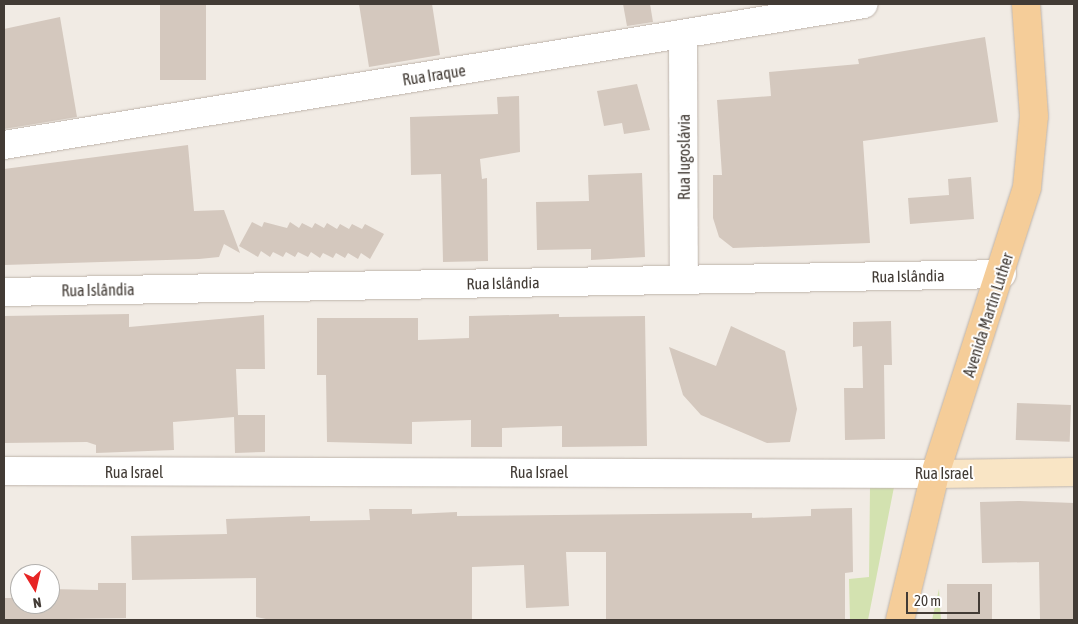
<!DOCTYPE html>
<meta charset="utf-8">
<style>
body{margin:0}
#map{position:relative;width:1078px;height:624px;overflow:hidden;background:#f1ebe4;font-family:"Asap Condensed",sans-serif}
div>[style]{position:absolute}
.green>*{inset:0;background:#d3e2b0}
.building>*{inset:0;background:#d4c8be;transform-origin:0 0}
.roads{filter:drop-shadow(0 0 1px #beb4ab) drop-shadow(0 0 1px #beb4ab)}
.street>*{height:28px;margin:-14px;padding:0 14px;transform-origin:14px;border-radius:14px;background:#fff}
.secondary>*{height:28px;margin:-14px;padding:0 14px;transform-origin:14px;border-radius:14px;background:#f9e5c5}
.primary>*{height:28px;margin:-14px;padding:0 14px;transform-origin:14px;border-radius:14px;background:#f5cd99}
span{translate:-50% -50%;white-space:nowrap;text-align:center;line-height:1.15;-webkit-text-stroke:4px #fff;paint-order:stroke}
.street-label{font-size:16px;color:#423b35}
.frame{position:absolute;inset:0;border:5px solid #423b35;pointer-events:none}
.north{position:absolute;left:10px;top:564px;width:50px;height:50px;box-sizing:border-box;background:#fff;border:1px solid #b3b1ae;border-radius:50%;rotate:171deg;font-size:14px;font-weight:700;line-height:20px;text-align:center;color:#423b35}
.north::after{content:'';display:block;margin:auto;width:18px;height:22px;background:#e72525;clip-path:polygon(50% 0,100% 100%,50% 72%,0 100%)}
.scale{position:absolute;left:906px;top:592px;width:74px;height:22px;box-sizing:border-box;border:2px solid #423b35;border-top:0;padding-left:6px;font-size:15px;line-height:18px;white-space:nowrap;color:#423b35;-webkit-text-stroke:4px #fff;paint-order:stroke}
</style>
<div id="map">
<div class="green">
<i style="clip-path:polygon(870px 487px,894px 487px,868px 620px,850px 620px,849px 579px,869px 577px)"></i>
<i style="clip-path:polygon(939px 589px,941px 620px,932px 620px)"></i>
</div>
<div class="building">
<i style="left:160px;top:4px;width:46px;height:76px"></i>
<i style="clip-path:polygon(359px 4px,432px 4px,440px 55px,369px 67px)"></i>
<i style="clip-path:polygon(623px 4px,650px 4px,653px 22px,627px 26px)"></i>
<i style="clip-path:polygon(60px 17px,77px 117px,4px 129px,4px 29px)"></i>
<i style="clip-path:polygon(985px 37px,998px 122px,863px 141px,870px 243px,733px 248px,719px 237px,713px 218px,713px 175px,722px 175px,717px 100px,771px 96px,769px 72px,859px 64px,858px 59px)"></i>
<i style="clip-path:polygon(637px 84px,650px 130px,624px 134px,622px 123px,604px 126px,597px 91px)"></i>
<i style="clip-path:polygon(519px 96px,520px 152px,480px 159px,482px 179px,487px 178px,488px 261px,443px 262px,441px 174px,411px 175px,410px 117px,498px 114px,497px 97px)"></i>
<i style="clip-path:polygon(188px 145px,194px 211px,224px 210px,240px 253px,224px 244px,219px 257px,199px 259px,4px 265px,4px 169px)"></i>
<i style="clip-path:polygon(642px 173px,645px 257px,591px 260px,591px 249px,537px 250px,536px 202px,589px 201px,588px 175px)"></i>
<i style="clip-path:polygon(971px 177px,974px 219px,910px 224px,908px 198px,949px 195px,948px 179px)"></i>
<i style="clip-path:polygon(252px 222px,262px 227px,264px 222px,287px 228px,290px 222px,299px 228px,302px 223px,312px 228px,315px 223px,324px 228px,327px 223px,337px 229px,340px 224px,349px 229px,352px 224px,362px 229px,365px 224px,384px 234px,370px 259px,361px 253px,358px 259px,348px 253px,345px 258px,336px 253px,333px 258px,323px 253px,320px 258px,311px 252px,308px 257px,298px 252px,295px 257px,286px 252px,283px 257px,273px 252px,270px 257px,261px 251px,258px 257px,239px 246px)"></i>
<i style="clip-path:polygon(129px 314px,129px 327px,264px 315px,265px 369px,236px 369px,238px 415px,265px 415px,265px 452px,235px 453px,234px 417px,173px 422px,174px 450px,96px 453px,96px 445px,87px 442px,4px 443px,4px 316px)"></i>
<i style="clip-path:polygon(559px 314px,559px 317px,645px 316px,647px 446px,562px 447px,562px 426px,502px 428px,502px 447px,471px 447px,471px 420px,412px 422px,412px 444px,327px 442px,326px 375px,317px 375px,317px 318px,418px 318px,418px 340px,469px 338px,469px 316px)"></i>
<i style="clip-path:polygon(891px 321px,892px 365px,884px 365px,885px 439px,845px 440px,844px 388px,863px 388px,862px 346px,853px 347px,853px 322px)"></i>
<i style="clip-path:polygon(731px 326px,785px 351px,797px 409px,790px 442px,767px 443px,701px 415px,683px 395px,669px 347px,716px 366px)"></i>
<i style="left:1017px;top:403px;width:54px;height:37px;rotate:2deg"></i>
<i style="clip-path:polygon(1020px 501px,1074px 503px,1074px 620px,1040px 620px,1039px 562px,982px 563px,980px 502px)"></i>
<i style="clip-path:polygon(852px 508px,853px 572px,845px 573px,845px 620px,606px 620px,606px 552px,566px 552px,569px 606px,526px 608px,524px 565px,472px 567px,472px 620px,271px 620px,256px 617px,256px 578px,132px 580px,131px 536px,227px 534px,226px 519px,310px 516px,310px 521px,370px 520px,369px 509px,412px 509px,412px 514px,457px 512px,457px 516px,752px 513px,752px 518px,811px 516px,811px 509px)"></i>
<i style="clip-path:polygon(98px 583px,126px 583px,126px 618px,4px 620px,4px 598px,20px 598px,20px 604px,50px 604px,50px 589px,98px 590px)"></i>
<i style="left:947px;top:584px;width:45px;height:36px"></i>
</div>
<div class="roads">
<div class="street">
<i style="left:683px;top:35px;width:244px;rotate:89.8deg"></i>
<i style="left:4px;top:145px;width:871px;rotate:-9.31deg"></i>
<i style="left:4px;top:292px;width:998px;rotate:-1.03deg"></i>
<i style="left:4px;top:471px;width:931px;rotate:0.18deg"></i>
</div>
<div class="secondary">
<i style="left:935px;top:474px;width:139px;rotate:-0.8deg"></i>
</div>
<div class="primary">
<i style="left:900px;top:620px;width:150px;rotate:-76.5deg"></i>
<i style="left:935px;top:474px;width:301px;rotate:-72.2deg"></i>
<i style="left:1027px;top:187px;width:71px;rotate:-84.4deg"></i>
<i style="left:1034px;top:116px;width:112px;rotate:-94.1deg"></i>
</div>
</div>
<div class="street-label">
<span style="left:434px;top:75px;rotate:-9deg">Rua Iraque</span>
<span style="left:684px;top:157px;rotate:-90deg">Rua Iugoslávia</span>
<span style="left:908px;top:276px;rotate:-1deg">Rua Islândia</span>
<span style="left:503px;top:283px;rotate:-1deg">Rua Islândia</span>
<span style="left:98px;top:290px;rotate:-1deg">Rua Islândia</span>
<span style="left:988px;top:315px;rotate:-72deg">Avenida Martin Luther</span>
<span style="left:134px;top:472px">Rua Israel</span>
<span style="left:539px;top:472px">Rua Israel</span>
<span style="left:944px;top:473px">Rua Israel</span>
</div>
<div class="frame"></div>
<div class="north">N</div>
<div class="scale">20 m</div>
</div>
